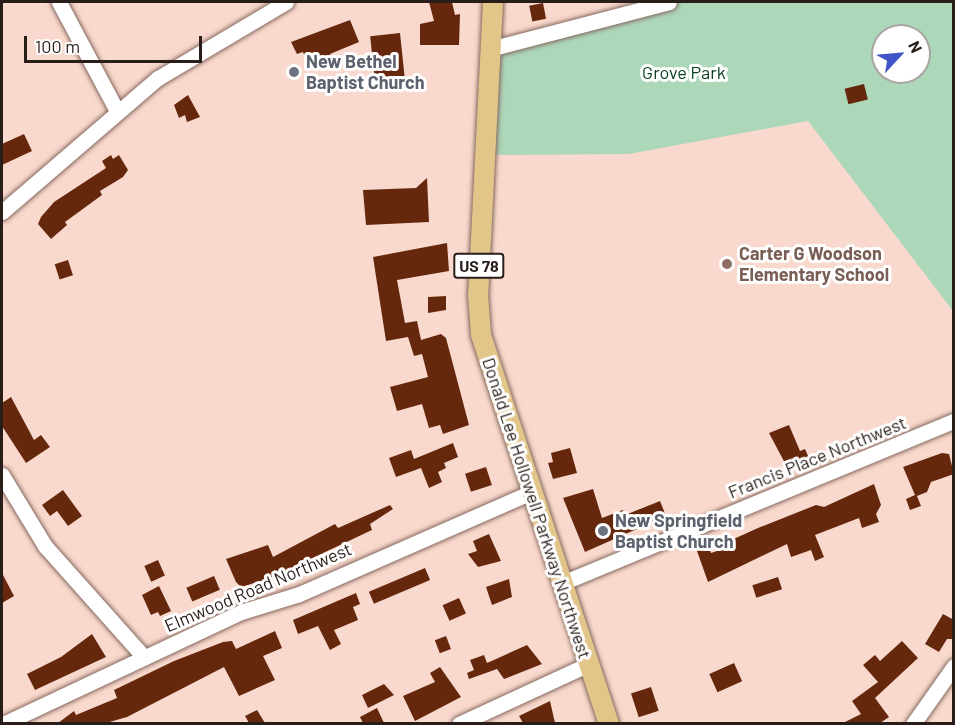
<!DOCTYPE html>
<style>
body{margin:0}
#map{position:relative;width:955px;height:725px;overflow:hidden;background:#f9d9cd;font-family:Barlow,sans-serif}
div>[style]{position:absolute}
.green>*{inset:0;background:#add7b9}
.building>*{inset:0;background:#66280d;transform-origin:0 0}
.roads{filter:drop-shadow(0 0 2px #85695f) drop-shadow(0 0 2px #85695f)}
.minor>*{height:15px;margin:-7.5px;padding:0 7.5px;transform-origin:7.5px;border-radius:7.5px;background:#fff}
.major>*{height:20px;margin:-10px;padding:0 10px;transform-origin:10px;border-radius:10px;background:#e2c589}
.dots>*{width:16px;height:16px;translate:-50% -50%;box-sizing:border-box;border:3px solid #fff;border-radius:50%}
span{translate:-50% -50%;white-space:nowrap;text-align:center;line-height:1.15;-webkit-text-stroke:6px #fff;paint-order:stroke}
.shield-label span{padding:2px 4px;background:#fff;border:2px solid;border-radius:4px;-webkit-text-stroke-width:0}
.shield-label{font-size:16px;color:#281d19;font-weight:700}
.worship-label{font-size:18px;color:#5b616d;font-weight:700}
.left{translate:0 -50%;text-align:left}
.park-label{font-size:18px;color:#043d1f}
.education-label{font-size:18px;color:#785e54;font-weight:700}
.street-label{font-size:18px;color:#281d19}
.frame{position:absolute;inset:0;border:3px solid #281d19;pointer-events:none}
.north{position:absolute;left:871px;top:24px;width:60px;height:60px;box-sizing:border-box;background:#fff;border:2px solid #a9a5a3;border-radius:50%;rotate:64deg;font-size:16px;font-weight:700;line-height:24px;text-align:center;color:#281d19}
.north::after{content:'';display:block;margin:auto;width:21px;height:27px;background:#4154c7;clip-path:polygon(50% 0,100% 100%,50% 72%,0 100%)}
.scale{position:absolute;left:24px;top:36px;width:178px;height:27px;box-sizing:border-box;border:3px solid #281d19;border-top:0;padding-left:8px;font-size:18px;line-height:21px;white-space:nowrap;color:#281d19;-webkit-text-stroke:4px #fff;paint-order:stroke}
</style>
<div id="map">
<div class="green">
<i style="clip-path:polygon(evenodd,676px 2px,953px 2px,953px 311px,808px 121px,629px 154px,492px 155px,489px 42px,676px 2px,883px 36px,919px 36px,919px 72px,883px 72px,883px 36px)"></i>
</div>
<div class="building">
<i style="clip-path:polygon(429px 2px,452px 2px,455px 15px,460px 14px,459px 45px,420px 45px,420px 24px,434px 21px)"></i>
<i style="left:543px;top:3px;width:16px;height:14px;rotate:79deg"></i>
<i style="clip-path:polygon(350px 20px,359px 42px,330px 54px,332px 60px,310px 69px,303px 52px,297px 54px,291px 42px)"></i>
<i style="left:400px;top:33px;width:49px;height:30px;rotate:84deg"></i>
<i style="left:864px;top:84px;width:16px;height:20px;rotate:76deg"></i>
<i style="clip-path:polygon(188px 95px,200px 117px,187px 122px,185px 115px,179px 118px,174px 105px)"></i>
<i style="clip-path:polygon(24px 134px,32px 151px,2px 165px,2px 144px)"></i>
<i style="clip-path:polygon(111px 155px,113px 159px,119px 155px,128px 170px,123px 177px,100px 191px,102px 195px,65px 222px,67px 225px,51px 239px,38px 224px,41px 217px,54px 202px,106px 168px,102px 161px)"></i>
<i style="clip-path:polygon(427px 178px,429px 222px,366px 225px,363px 190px,416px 188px)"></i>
<i style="clip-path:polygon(447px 243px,449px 271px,397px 280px,405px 323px,417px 321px,421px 340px,441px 334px,446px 338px,469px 425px,443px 434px,440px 425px,429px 428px,422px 404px,397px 411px,390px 387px,428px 377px,422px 354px,414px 356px,408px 337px,386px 341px,373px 257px)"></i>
<i style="left:68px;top:260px;width:16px;height:14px;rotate:72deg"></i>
<i style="clip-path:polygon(446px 296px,446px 310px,428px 313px,428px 297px)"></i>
<i style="clip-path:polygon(11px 397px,34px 440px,41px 435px,50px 447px,26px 463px,2px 426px,2px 403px)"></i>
<i style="clip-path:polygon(789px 425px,800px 451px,805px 449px,809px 458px,787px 467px,769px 433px)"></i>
<i style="clip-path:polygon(453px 443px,458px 457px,444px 463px,446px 468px,438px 472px,442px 482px,429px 488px,421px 468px,396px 477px,389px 458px,411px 450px,414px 459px)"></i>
<i style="clip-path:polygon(570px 448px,577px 473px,553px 479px,548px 463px,553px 462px,551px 453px)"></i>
<i style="clip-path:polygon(942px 453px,949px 454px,954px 474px,931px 482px,927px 492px,917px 496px,921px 506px,910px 510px,906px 499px,915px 495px,903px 467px)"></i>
<i style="left:486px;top:467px;width:19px;height:22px;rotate:72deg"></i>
<i style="clip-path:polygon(874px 484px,881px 505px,876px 514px,879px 522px,862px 528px,859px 518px,815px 535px,824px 557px,815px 561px,811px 550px,791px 557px,787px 544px,708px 582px,697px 551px,709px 547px,711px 553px,729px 547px,727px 542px,758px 528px,816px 505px,824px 507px)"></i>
<i style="clip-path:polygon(593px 489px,602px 518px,623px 510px,625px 515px,660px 501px,666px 516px,585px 552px,563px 498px)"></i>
<i style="clip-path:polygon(63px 490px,82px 516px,68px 526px,57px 511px,50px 516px,42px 505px)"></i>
<i style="clip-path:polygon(390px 505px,393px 509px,370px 524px,372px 530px,268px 579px,241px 587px,236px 582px,226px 559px,268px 545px,273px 557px,335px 524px,338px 528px)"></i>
<i style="clip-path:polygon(489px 534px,501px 561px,478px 567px,468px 554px,477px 551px,473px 541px)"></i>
<i style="left:158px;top:560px;width:17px;height:15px;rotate:66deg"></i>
<i style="left:425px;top:568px;width:13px;height:61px;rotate:67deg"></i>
<i style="clip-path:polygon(2px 573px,14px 596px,2px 603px)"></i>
<i style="left:214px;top:576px;width:15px;height:30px;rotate:67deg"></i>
<i style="left:778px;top:577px;width:13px;height:27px;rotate:72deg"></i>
<i style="clip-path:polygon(509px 579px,512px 597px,492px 605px,486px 587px)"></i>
<i style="clip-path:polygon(159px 586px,171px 611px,160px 616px,158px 612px,151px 615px,142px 595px)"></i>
<i style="clip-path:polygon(356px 593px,360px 604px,353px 607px,358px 620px,334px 630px,341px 644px,330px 650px,318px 626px,298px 634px,293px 620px)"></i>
<i style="left:459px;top:598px;width:17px;height:18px;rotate:66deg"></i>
<i style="clip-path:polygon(943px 614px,954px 620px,954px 639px,947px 639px,939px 652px,925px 644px)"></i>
<i style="clip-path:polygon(275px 631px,282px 648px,263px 656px,275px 680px,239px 696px,224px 667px,127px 717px,106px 723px,58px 723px,74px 711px,76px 715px,117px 698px,114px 690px,174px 661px,223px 642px,232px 641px,236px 649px)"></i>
<i style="clip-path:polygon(92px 634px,106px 657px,35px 690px,27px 674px,61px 657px)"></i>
<i style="left:446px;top:636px;width:14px;height:12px;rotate:69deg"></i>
<i style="clip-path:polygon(902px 641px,918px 658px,875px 698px,889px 717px,880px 723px,843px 723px,861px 714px,852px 701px,878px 682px,863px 665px,875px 655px,880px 661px)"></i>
<i style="clip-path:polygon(527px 645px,542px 664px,504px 679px,497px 669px,469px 679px,467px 673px,474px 670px,470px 660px,484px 655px,487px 663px)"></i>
<i style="left:734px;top:663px;width:20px;height:27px;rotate:66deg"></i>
<i style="clip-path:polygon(440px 667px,461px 697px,415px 721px,403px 696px,435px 682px,430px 673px)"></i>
<i style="clip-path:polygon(384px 684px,394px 695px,368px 708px,362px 695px)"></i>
<i style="left:651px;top:687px;width:25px;height:21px;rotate:72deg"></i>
<i style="clip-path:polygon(550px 701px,555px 723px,523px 723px,519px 716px)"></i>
<i style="clip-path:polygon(377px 708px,384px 723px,363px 723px,360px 717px)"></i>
<i style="clip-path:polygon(257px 710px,265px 723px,249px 723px,245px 716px)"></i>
</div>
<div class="roads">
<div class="minor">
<i style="left:59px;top:2px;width:123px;rotate:62deg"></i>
<i style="left:489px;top:49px;width:186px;rotate:-14.6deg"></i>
<i style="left:2px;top:212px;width:206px;rotate:-40.7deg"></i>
<i style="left:158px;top:78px;width:149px;rotate:-30.7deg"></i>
<i style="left:2px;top:475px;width:83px;rotate:58.8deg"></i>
<i style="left:45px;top:546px;width:149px;rotate:48.3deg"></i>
<i style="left:562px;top:583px;width:424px;rotate:-22.5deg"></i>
<i style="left:3px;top:724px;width:263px;rotate:-25.2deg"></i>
<i style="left:241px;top:612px;width:61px;rotate:-17.2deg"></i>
<i style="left:299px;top:594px;width:253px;rotate:-23.7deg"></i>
<i style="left:459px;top:724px;width:143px;rotate:-24.8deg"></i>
<i style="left:913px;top:724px;width:71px;rotate:-54.7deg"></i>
</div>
<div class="major">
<i style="left:493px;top:2px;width:292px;rotate:92.9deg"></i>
<i style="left:478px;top:294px;width:41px;rotate:85.8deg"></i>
<i style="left:481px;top:335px;width:410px;rotate:71.8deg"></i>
</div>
</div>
<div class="dots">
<i style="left:294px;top:72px;background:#6b7280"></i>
<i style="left:727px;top:264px;background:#8d6e63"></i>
<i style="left:603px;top:531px;background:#6b7280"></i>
</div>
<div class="shield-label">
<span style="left:479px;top:266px">US 78</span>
</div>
<div class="worship-label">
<span class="left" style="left:306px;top:72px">New Bethel<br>Baptist Church</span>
<span class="left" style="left:615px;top:531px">New Springfield<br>Baptist Church</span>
</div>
<div class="park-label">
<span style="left:684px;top:72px">Grove Park</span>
</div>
<div class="education-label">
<span class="left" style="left:739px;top:264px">Carter G Woodson<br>Elementary School</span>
</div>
<div class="street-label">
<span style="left:817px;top:457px;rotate:-22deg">Francis Place Northwest</span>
<span style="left:537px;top:508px;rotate:72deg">Donald Lee Hollowell Parkway Northwest</span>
<span style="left:258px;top:587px;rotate:-23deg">Elmwood Road Northwest</span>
</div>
<div class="frame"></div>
<div class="north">N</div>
<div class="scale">100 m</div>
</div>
